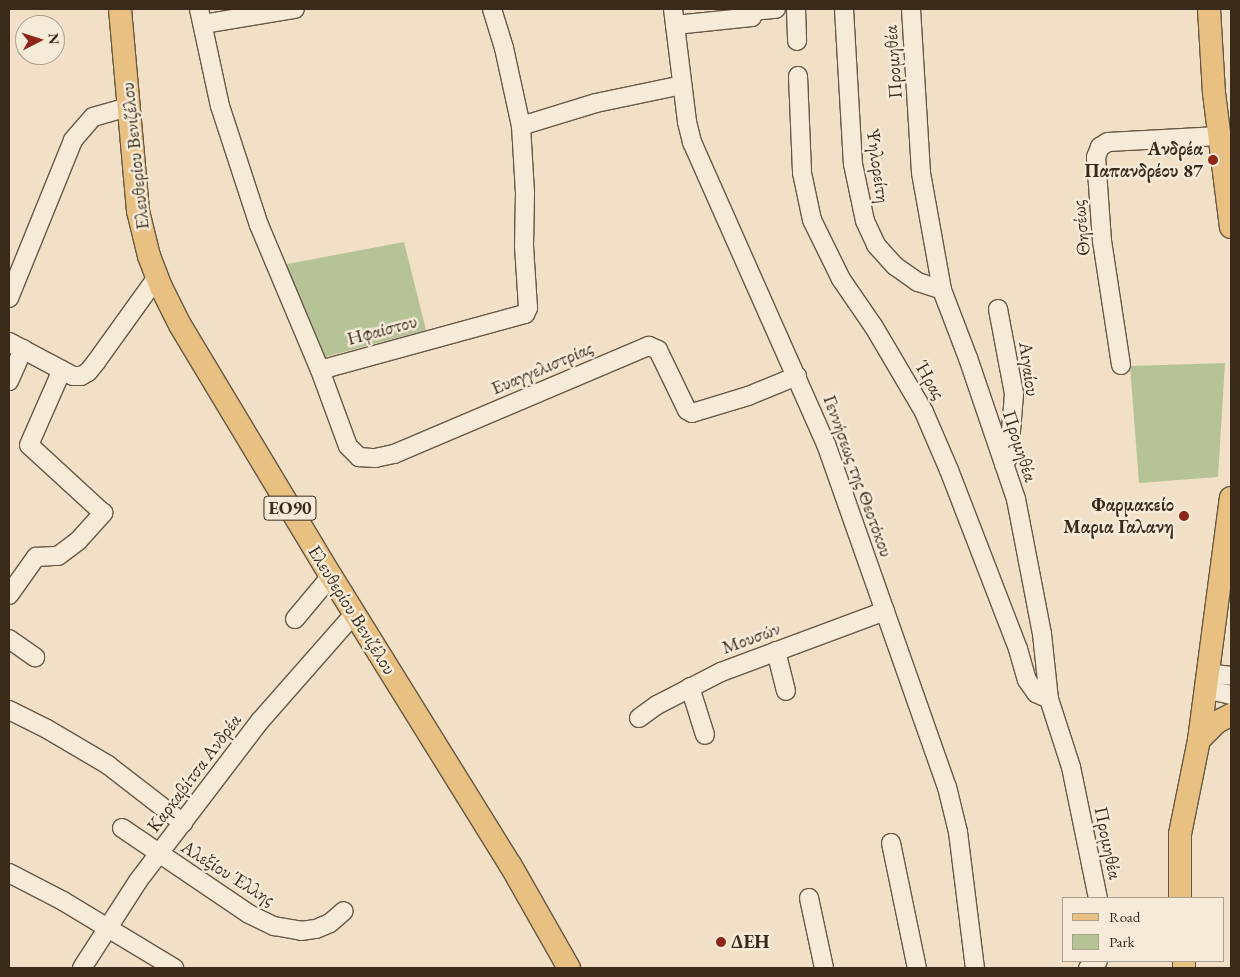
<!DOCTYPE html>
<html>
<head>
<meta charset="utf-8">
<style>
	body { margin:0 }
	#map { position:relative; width:1240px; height:977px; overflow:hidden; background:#f1e0c5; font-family:"EB Garamond",serif }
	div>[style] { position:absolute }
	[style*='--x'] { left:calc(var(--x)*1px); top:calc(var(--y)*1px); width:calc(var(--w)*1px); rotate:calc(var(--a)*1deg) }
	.green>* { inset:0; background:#b6c397 }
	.roads { filter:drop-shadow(1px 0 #675844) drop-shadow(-1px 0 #675844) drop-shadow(0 1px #675844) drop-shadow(0 -1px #675844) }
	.minor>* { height:18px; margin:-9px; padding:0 9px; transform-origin:9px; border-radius:9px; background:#f6ebd9 }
	.major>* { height:22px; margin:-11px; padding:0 11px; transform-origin:11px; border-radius:11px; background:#e8c082 }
	.dots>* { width:14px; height:14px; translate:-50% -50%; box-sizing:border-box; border:2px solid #f6ebd9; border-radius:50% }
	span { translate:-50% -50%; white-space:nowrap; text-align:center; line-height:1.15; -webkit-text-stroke:5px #f6ebd9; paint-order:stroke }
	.shield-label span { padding:1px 4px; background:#f6ebd9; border:1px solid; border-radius:4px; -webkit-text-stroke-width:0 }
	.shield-label { font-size:18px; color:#392a19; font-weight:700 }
	.street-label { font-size:19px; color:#392a19 }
	.poi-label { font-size:19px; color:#392a19; font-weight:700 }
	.right { translate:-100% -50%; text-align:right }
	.left { translate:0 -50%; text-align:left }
	.frame { position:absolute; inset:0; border:10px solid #392a19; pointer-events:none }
	.legend { position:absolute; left:1062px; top:897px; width:162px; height:65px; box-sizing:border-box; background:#f6ebd9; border:1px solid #aa9e8c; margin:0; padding:6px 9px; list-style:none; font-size:15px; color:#392a19 }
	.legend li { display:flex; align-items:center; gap:10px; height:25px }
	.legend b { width:25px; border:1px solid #aa9e8c }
	.north { position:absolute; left:15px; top:15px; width:50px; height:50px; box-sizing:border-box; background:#f6ebd9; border:1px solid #aa9e8c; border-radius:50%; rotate:85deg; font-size:14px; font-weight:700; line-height:20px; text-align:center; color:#392a19 }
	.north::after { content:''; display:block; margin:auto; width:18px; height:22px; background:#8f2418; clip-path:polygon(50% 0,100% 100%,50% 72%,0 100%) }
</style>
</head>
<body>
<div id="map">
	<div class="green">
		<div style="clip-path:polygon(404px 242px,426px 330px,325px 357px,282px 265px)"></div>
		<div style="clip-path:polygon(1225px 363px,1218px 477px,1139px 483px,1130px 366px)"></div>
	</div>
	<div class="roads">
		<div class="minor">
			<div style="--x:199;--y:9;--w:99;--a:77.8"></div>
			<div style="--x:220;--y:106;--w:125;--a:71.9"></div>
			<div style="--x:259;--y:225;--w:157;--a:67.2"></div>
			<div style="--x:320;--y:370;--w:81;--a:69.8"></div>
			<div style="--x:348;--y:446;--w:16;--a:45"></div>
			<div style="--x:359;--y:457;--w:16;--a:4"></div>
			<div style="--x:375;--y:458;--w:19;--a:-12"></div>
			<div style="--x:394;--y:454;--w:277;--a:-23"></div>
			<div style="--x:649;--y:346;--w:10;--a:24"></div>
			<div style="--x:658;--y:350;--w:67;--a:64.2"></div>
			<div style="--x:687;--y:410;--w:6;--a:31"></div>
			<div style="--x:692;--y:413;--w:59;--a:-16.9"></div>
			<div style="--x:748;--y:396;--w:53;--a:-22.2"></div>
			<div style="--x:673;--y:9;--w:114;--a:82.9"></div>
			<div style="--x:687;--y:122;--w:21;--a:76"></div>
			<div style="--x:692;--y:142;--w:330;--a:66.1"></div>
			<div style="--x:826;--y:444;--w:364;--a:70.6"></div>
			<div style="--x:947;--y:787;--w:46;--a:76.3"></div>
			<div style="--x:958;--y:832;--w:137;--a:82.9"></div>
			<div style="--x:796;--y:9;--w:32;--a:88"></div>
			<div style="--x:844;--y:9;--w:155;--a:86.7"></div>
			<div style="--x:853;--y:164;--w:58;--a:78.1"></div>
			<div style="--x:865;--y:221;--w:26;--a:65"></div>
			<div style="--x:876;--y:245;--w:28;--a:48"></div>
			<div style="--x:895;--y:266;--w:28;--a:35"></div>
			<div style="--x:918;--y:282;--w:25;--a:18"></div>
			<div style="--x:911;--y:9;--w:164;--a:86.5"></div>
			<div style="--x:921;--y:173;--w:119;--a:79.8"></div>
			<div style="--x:942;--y:290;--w:73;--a:69.1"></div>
			<div style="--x:968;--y:358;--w:149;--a:71.2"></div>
			<div style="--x:1016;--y:499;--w:137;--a:79.1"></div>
			<div style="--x:1042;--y:634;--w:65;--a:83.9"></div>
			<div style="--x:1049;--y:699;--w:71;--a:72.1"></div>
			<div style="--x:1071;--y:767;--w:134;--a:78.4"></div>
			<div style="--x:203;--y:24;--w:93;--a:-9.3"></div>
			<div style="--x:675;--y:25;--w:77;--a:-5.9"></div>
			<div style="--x:752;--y:17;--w:6;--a:-99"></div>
			<div style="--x:751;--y:11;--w:25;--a:-5"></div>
			<div style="--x:798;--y:76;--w:97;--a:87.6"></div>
			<div style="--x:802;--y:173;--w:48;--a:78"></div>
			<div style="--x:812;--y:220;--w:66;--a:63.8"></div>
			<div style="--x:841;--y:279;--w:58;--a:55.5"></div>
			<div style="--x:874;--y:327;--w:99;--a:59.5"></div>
			<div style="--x:924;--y:412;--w:63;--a:66.7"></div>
			<div style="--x:949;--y:470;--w:192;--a:68.9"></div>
			<div style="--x:1018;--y:649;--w:32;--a:74"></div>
			<div style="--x:1027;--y:680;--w:16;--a:55"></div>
			<div style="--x:1036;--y:693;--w:14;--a:25"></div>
			<div style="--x:521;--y:126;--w:78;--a:-17"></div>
			<div style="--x:596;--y:103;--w:88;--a:-11.8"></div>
			<div style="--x:9;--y:298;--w:170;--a:-67.9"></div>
			<div style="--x:73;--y:140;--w:30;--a:-49"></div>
			<div style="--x:93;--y:117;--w:36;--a:-16"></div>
			<div style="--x:998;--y:309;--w:86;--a:79.3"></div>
			<div style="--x:1014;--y:394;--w:62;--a:94.6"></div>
			<div style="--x:1009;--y:456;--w:10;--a:119"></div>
			<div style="--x:9;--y:342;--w:72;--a:28"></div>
			<div style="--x:73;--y:376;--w:8;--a:0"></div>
			<div style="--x:81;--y:376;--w:8;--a:-30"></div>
			<div style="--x:88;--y:372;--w:13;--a:-51"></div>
			<div style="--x:96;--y:362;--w:105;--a:-54.3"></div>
			<div style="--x:1121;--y:365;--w:125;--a:-98.7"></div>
			<div style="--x:1102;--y:241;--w:84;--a:-94.1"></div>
			<div style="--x:1096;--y:157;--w:11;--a:-68"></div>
			<div style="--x:1100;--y:147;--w:9;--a:-32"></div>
			<div style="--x:1108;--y:142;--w:111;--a:-3.1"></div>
			<div style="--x:320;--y:370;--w:213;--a:-15.3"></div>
			<div style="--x:525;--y:314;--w:7;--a:-63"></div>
			<div style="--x:528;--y:308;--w:62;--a:-93.7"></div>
			<div style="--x:524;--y:246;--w:53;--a:-88.9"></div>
			<div style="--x:525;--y:193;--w:67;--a:-93.4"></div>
			<div style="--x:521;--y:126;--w:80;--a:-102.3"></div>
			<div style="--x:504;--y:48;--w:41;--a:-107.1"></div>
			<div style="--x:9;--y:381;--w:35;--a:-66"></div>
			<div style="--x:9;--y:595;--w:47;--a:-54.6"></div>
			<div style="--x:36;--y:557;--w:22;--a:-3"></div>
			<div style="--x:58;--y:556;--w:25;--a:-37"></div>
			<div style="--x:78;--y:541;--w:38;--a:-48"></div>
			<div style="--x:103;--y:513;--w:100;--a:-137.4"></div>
			<div style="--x:29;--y:445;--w:82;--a:-66.3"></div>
			<div style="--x:295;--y:619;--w:56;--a:-50.1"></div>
			<div style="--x:9;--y:639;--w:32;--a:35"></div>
			<div style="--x:776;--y:651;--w:41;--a:76"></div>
			<div style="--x:1207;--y:673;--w:24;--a:7"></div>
			<div style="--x:690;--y:687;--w:50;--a:72.6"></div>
			<div style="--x:1205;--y:689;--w:27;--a:13"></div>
			<div style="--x:9;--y:710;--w:42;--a:26.6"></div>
			<div style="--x:47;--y:729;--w:71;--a:30.5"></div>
			<div style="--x:108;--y:765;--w:95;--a:37.7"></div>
			<div style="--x:639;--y:718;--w:22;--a:-36"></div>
			<div style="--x:657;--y:705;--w:72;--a:-27.3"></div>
			<div style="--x:721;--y:672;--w:175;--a:-20.4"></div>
			<div style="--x:122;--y:828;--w:153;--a:34.1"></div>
			<div style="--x:249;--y:914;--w:28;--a:26"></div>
			<div style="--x:274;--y:926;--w:27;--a:10"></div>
			<div style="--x:301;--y:931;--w:15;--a:-8"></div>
			<div style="--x:316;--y:929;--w:15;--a:-23"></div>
			<div style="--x:330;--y:923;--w:18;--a:-41"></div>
			<div style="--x:891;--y:843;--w:128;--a:78.3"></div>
			<div style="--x:9;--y:873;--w:61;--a:27.4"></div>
			<div style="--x:63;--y:901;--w:130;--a:31.1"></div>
			<div style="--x:809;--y:898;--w:72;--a:77.9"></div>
			<div style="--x:82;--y:968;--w:103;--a:-57.2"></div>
			<div style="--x:138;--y:881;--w:201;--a:-52.7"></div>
			<div style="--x:260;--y:721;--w:142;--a:-48.7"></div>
			<div style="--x:1088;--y:968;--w:12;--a:-35"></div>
		</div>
		<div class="major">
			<div style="--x:120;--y:9;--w:203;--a:84.9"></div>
			<div style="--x:138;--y:211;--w:46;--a:76.3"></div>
			<div style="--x:149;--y:256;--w:33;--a:69"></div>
			<div style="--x:161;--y:287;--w:42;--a:63.4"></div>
			<div style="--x:180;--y:325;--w:293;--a:59"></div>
			<div style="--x:331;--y:576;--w:341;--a:58.2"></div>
			<div style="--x:511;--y:866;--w:117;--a:60.4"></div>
			<div style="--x:1209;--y:9;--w:84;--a:86.6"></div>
			<div style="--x:1214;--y:93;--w:135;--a:82.8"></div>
			<div style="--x:1199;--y:740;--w:25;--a:-45"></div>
			<div style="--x:1217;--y:722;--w:16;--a:-27"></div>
			<div style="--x:1180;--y:898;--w:64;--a:-90"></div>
			<div style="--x:1180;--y:834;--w:96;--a:-78.6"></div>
			<div style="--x:1199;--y:740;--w:244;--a:-82.5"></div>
			<div style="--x:1184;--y:961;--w:7;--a:90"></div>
		</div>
	</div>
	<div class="dots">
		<div style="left:1213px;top:160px;background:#8f2418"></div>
		<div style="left:1184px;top:516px;background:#8f2418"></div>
		<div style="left:721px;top:942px;background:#8f2418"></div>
	</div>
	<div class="shield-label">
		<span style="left:290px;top:508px">ΕΟ90</span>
	</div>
	<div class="street-label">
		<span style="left:893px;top:62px;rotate:-94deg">Προμηθέα</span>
		<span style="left:135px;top:156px;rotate:-96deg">Ελευθερίου Βενιζέλου</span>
		<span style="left:878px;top:166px;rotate:82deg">Ψηλορείτη</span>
		<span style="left:1081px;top:228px;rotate:-96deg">Θησέως</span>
		<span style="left:382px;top:330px;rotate:-15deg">Ηφαίστου</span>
		<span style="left:542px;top:368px;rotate:-23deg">Ευαγγελιστρίας</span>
		<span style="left:1029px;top:369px;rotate:82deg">Αιγαίου</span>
		<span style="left:930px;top:380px;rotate:60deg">Ήρας</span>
		<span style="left:1020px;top:446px;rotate:72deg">Προμηθέα</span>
		<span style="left:858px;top:476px;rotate:70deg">Γεννήσεως της Θεοτόκου</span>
		<span style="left:352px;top:610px;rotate:58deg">Ελευθερίου Βενιζέλου</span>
		<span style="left:751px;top:638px;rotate:-20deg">Μουσών</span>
		<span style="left:194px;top:773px;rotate:-53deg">Καρκαβίτσα Ανδρέα</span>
		<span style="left:1108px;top:843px;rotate:78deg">Προμηθέα</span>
		<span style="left:228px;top:873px;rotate:32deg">Αλεξίου Έλλης</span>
	</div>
	<div class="poi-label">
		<span class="right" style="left:1203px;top:160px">Ανδρέα<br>Παπανδρέου 87</span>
		<span class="right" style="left:1174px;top:516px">Φαρμακείο<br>Μαρια Γαλανη</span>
		<span class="left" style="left:731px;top:942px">ΔΕΗ</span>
	</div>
	<div class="frame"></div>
	<ul class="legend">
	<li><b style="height:6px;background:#e8c082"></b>Road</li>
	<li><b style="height:14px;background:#b6c397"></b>Park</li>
	</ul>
	<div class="north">N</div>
</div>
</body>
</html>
